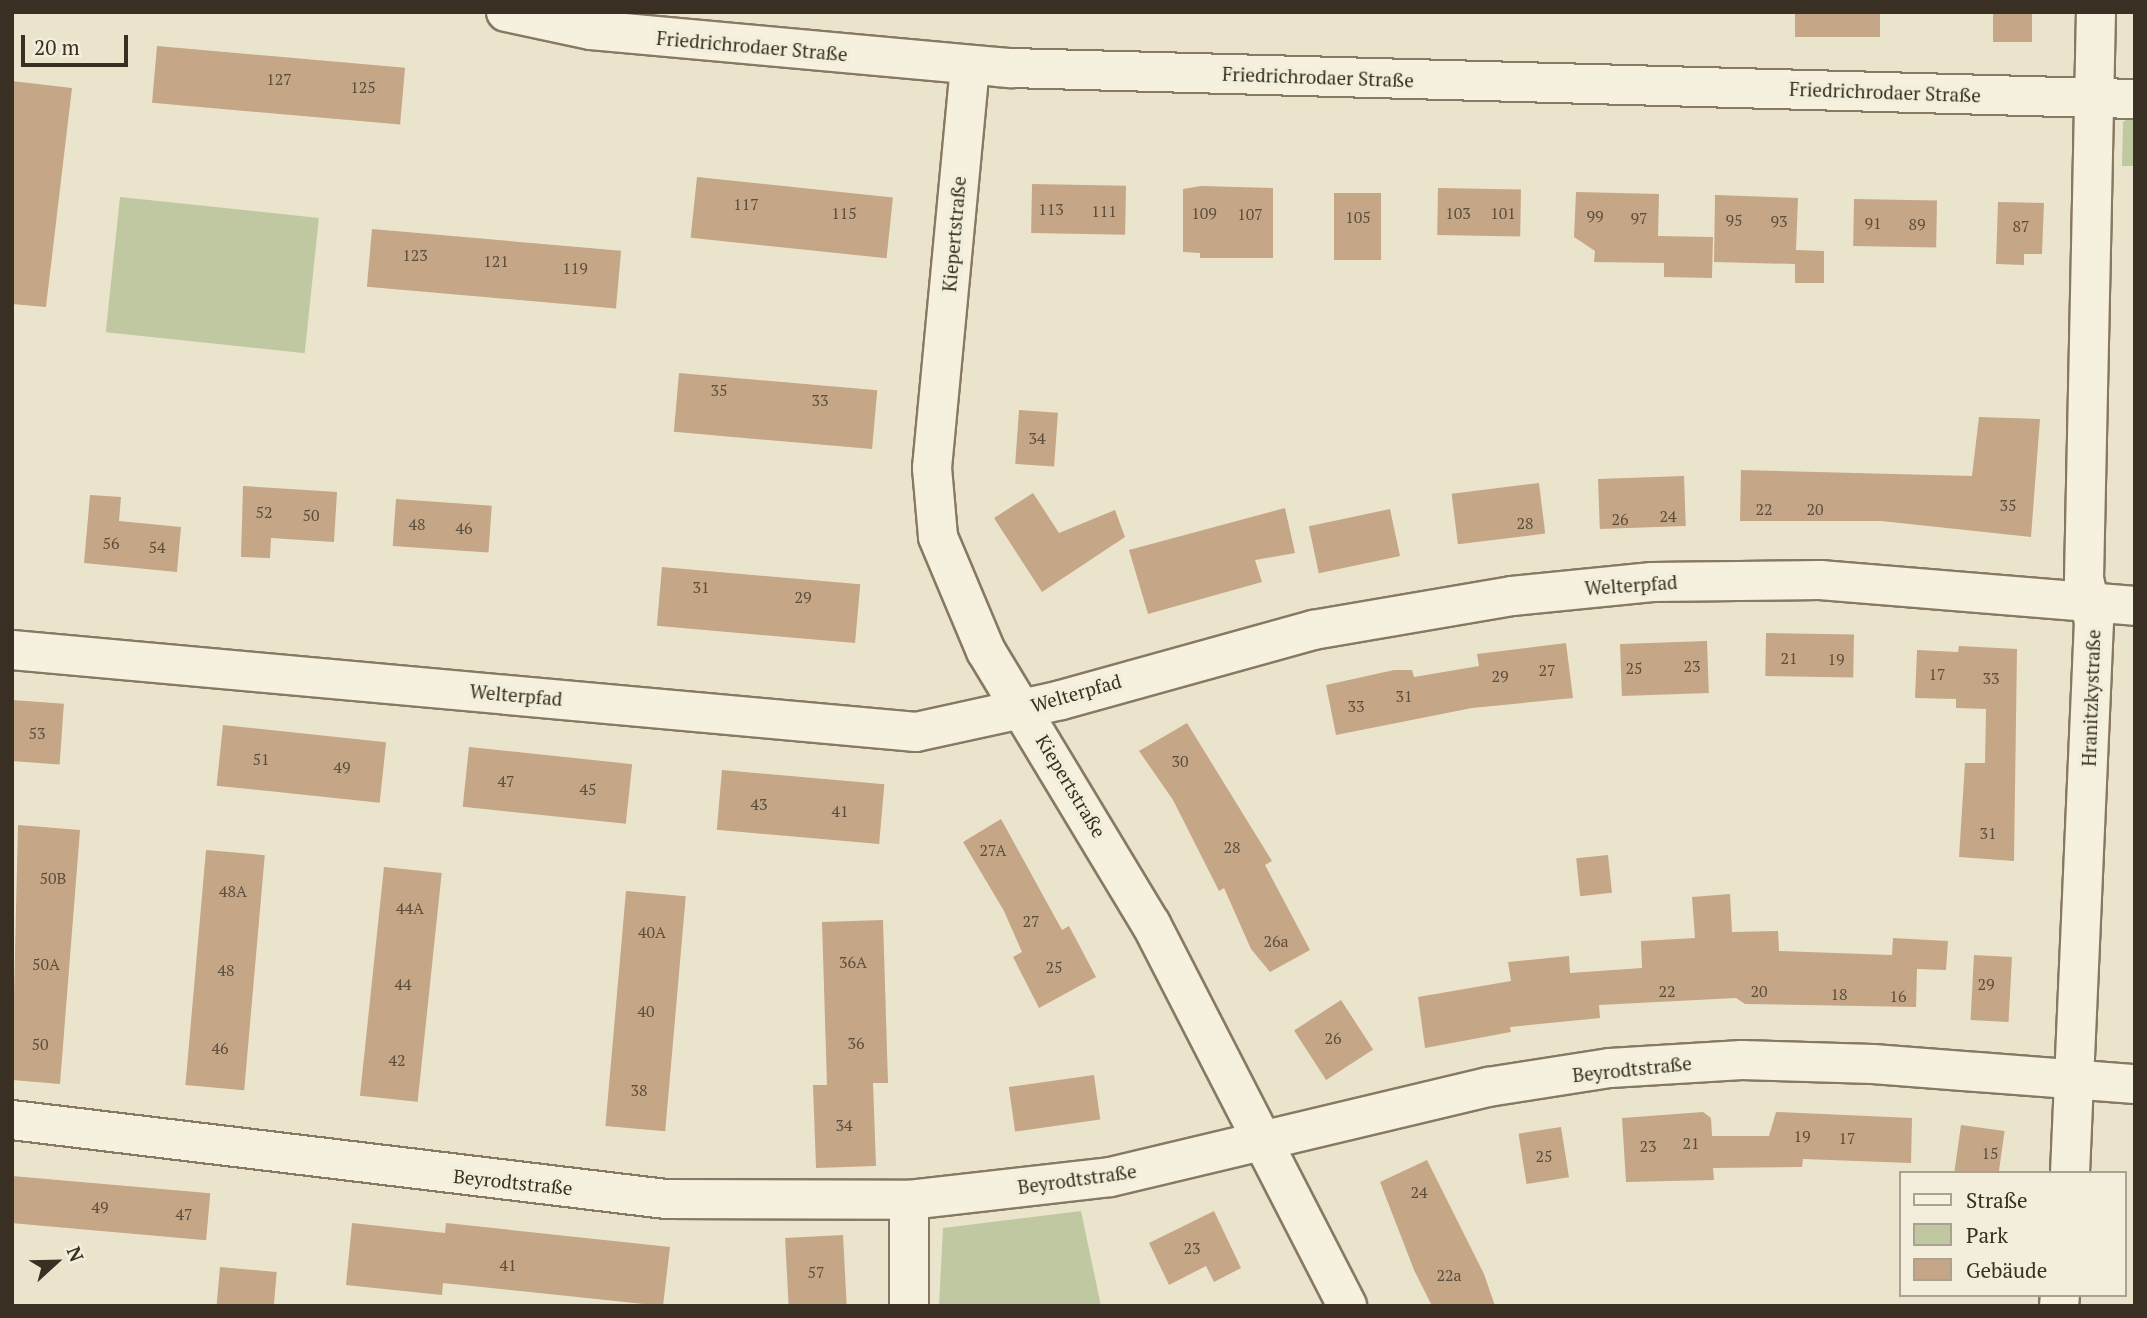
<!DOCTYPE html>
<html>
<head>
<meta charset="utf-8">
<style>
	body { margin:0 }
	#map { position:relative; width:2147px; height:1318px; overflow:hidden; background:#ebe4cd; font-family:"PT Serif",serif }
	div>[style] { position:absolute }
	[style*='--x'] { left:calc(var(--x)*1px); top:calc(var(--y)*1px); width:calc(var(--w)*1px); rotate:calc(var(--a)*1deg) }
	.green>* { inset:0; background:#c0c8a1; transform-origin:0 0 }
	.building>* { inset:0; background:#c5a687; transform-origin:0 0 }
	.roads { filter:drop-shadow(2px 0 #877962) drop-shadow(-2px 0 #877962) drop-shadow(0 2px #877962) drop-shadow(0 -2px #877962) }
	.minor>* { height:38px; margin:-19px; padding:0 19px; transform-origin:19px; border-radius:19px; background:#f6f1df }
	span { translate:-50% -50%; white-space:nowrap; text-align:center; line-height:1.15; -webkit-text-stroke:7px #f3eedb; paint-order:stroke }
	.number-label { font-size:16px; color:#5c4e3c }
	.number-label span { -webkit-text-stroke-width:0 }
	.street-label { font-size:19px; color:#393023 }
	.frame { position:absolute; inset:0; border:14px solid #393023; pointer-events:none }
	.legend { position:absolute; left:1899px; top:1171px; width:228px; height:126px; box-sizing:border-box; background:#f3eedb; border:2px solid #a9a291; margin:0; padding:9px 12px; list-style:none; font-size:21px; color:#393023 }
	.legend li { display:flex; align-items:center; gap:14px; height:35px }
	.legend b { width:35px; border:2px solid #a9a291 }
	.north { position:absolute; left:21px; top:1227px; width:70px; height:70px; -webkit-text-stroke:5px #f3eedb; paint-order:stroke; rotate:68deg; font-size:19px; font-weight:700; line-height:28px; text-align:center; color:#393023 }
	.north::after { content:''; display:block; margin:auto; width:24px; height:32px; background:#393023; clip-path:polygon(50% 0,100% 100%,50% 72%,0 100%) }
	.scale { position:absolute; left:21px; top:35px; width:107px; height:32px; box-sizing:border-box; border:4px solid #393023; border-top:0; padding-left:9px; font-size:21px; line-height:24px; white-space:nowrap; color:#393023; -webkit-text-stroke:5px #f3eedb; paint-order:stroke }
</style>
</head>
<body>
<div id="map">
	<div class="green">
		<div style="clip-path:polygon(2135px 114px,2135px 166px,2122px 166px,2123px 122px)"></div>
		<div style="left:120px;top:197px;width:200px;height:136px;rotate:6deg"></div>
		<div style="clip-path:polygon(1081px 1211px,1101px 1306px,939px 1306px,943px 1228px)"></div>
	</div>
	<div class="building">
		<div style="left:1795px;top:12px;width:85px;height:25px"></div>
		<div style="left:1993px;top:12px;width:39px;height:30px"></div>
		<div style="left:157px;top:46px;width:249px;height:57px;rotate:5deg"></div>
		<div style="clip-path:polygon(12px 81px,72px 88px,46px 307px,12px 304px)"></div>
		<div style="left:697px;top:177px;width:197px;height:61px;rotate:6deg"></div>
		<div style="left:1032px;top:184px;width:94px;height:49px;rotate:1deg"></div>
		<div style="clip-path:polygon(1201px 186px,1273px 188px,1273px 258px,1200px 258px,1200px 253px,1183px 252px,1183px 189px)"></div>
		<div style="left:1438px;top:188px;width:83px;height:47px;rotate:1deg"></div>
		<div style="clip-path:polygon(1576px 192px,1659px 194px,1658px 236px,1713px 237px,1712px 278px,1664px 277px,1664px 263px,1594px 262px,1595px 251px,1574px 237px)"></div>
		<div style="left:1334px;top:193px;width:47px;height:67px"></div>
		<div style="clip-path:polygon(1715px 195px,1798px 198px,1796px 250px,1824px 251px,1824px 283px,1795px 283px,1795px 264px,1714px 262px)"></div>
		<div style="left:1854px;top:199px;width:83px;height:47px;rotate:1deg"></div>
		<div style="clip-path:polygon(1998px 202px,2044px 203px,2042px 254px,2024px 254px,2024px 265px,1996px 264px)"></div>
		<div style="left:372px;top:229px;width:250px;height:58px;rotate:5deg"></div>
		<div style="left:679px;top:373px;width:199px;height:59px;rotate:5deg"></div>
		<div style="left:1019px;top:410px;width:39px;height:54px;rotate:4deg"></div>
		<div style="clip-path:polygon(1979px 417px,2040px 419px,2031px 537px,1881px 521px,1740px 521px,1741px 470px,1972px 476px)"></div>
		<div style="left:1684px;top:476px;width:50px;height:86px;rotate:88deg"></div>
		<div style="left:1539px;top:483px;width:51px;height:88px;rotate:83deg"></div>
		<div style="clip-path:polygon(243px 486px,337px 492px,334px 542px,271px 538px,270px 558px,241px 557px)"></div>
		<div style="clip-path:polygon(1033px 493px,1059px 533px,1115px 510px,1125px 537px,1042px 592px,994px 518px)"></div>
		<div style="clip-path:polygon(90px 495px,121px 497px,119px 521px,181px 527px,177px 572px,84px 563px)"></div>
		<div style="left:396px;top:499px;width:96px;height:47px;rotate:4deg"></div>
		<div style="clip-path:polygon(1285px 508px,1295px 553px,1255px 560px,1262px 582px,1148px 614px,1129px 550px)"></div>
		<div style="left:1390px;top:509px;width:48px;height:83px;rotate:78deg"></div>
		<div style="left:662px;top:567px;width:199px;height:59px;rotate:5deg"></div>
		<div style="left:1766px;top:633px;width:88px;height:43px;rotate:1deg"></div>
		<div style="left:1707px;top:641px;width:52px;height:87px;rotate:88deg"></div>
		<div style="clip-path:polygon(1566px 643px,1573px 698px,1472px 708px,1336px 735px,1326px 685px,1394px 670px,1412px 670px,1414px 677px,1479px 666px,1477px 654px)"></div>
		<div style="clip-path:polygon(1959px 646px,2017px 649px,2014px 861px,1959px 857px,1965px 763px,1985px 763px,1986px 709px,1956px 708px,1956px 699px,1915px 698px,1917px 650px,1958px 652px)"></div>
		<div style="left:12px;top:700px;width:52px;height:61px;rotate:4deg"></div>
		<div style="clip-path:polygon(1187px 723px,1272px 861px,1265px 865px,1310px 950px,1270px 972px,1251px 949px,1224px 888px,1219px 891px,1173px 800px,1139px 751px)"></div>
		<div style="left:223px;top:725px;width:164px;height:61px;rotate:6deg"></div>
		<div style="left:469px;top:747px;width:164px;height:60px;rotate:6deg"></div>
		<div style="left:722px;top:770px;width:163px;height:60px;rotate:5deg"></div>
		<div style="clip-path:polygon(1001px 819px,1062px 930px,1069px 926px,1096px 977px,1039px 1008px,1013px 957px,1022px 952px,1004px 911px,963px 842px)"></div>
		<div style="clip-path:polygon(18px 825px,80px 830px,60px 1084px,12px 1080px)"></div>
		<div style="left:206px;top:850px;width:59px;height:236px;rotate:5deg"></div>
		<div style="left:1608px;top:855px;width:38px;height:32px;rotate:84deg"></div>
		<div style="left:384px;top:867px;width:58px;height:230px;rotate:6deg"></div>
		<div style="left:626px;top:891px;width:60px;height:236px;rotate:5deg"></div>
		<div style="clip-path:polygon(1730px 894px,1732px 932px,1778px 931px,1779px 951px,1892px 955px,1893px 938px,1948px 941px,1946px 970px,1917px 969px,1916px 1007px,1745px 1004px,1736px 998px,1599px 1005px,1600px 1018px,1510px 1027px,1511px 1032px,1425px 1048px,1418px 997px,1511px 981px,1508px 962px,1569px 956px,1570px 973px,1642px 968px,1641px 941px,1695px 938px,1692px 897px)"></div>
		<div style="clip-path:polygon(883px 920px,888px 1083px,873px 1083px,876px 1166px,816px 1168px,813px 1085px,827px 1085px,822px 922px)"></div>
		<div style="left:1974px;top:955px;width:38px;height:65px;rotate:3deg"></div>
		<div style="left:1341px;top:1000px;width:59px;height:56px;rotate:57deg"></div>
		<div style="left:1094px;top:1075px;width:45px;height:86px;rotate:82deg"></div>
		<div style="clip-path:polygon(1703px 1112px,1711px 1118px,1712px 1136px,1769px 1136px,1776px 1112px,1912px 1118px,1911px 1163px,1803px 1159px,1802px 1167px,1713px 1168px,1714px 1180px,1626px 1182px,1622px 1118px)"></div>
		<div style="left:1961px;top:1125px;width:44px;height:48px;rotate:8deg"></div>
		<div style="left:1561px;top:1127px;width:51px;height:43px;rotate:81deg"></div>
		<div style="clip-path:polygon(1427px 1160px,1484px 1274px,1495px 1306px,1432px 1306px,1414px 1270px,1380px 1182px)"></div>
		<div style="left:12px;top:1176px;width:199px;height:47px;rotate:5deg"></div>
		<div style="clip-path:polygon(1214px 1211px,1241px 1268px,1214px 1282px,1206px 1266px,1169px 1285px,1149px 1243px)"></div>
		<div style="clip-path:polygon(352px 1223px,445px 1233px,446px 1223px,670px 1247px,663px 1306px,443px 1283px,442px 1295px,346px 1285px)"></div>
		<div style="left:843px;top:1235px;width:71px;height:58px;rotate:87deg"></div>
		<div style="left:220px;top:1267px;width:57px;height:39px;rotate:5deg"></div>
	</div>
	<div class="roads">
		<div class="minor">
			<div style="--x:506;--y:12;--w:87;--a:12"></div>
			<div style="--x:591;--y:30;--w:422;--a:5.2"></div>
			<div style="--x:1011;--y:68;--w:1124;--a:1.58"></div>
			<div style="--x:970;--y:66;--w:404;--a:95.4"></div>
			<div style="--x:932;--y:468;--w:69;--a:85"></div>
			<div style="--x:938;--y:537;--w:124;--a:67.2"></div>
			<div style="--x:986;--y:651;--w:319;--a:58.9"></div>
			<div style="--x:1151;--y:924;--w:429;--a:62.8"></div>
			<div style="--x:12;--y:650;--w:908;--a:5.18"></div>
			<div style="--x:916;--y:732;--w:148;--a:-12.4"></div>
			<div style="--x:1061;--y:700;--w:262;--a:-15.5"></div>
			<div style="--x:1313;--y:630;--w:202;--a:-9.7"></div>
			<div style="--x:1512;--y:596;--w:141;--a:-5.7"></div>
			<div style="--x:1652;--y:582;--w:168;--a:-0.7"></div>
			<div style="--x:1820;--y:580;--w:316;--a:4.7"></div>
			<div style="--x:12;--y:1120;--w:659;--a:6.89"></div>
			<div style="--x:666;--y:1199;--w:243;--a:0.2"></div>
			<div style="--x:909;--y:1200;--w:202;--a:-6.5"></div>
			<div style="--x:1110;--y:1177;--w:389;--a:-13.4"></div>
			<div style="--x:1488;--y:1087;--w:123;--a:-8.9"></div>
			<div style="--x:1610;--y:1068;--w:132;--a:-3.5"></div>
			<div style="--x:1742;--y:1060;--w:131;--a:1.7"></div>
			<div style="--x:1873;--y:1064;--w:263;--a:4.4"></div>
			<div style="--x:2070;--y:1173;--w:552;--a:-87.51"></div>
			<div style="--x:2094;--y:622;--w:44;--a:-103.1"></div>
			<div style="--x:2084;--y:579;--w:567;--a:-88.79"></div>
			<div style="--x:909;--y:1306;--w:106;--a:-90"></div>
			<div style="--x:2059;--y:1306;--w:11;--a:-85"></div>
		</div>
	</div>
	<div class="number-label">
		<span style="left:279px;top:79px">127</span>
		<span style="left:363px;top:87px">125</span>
		<span style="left:746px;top:204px">117</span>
		<span style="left:1051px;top:209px">113</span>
		<span style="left:1104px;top:211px">111</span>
		<span style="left:844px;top:213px">115</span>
		<span style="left:1204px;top:213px">109</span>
		<span style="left:1458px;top:213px">103</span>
		<span style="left:1503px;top:213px">101</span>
		<span style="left:1250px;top:214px">107</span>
		<span style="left:1595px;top:216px">99</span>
		<span style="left:1358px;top:217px">105</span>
		<span style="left:1639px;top:218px">97</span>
		<span style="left:1734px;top:220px">95</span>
		<span style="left:1779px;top:221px">93</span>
		<span style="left:1873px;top:223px">91</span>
		<span style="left:1917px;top:224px">89</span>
		<span style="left:2021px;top:226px">87</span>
		<span style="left:415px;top:255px">123</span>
		<span style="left:496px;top:261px">121</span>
		<span style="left:575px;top:268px">119</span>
		<span style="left:719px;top:390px">35</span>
		<span style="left:820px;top:400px">33</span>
		<span style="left:1037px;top:438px">34</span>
		<span style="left:2008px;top:505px">35</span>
		<span style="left:1764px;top:509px">22</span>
		<span style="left:1815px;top:509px">20</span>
		<span style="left:264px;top:512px">52</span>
		<span style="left:311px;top:515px">50</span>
		<span style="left:1668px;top:516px">24</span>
		<span style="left:1620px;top:519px">26</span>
		<span style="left:1525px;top:523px">28</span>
		<span style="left:417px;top:524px">48</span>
		<span style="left:464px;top:528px">46</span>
		<span style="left:111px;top:543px">56</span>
		<span style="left:157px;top:547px">54</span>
		<span style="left:701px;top:587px">31</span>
		<span style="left:803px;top:597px">29</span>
		<span style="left:1789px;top:658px">21</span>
		<span style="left:1836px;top:659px">19</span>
		<span style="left:1692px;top:666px">23</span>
		<span style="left:1634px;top:668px">25</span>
		<span style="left:1547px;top:670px">27</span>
		<span style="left:1937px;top:674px">17</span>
		<span style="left:1500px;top:676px">29</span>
		<span style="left:1991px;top:678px">33</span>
		<span style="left:1404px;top:696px">31</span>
		<span style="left:1356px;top:706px">33</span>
		<span style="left:37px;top:733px">53</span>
		<span style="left:261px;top:759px">51</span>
		<span style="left:1180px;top:761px">30</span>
		<span style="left:342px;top:767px">49</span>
		<span style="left:506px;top:781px">47</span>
		<span style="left:588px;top:789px">45</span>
		<span style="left:759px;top:804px">43</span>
		<span style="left:840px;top:811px">41</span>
		<span style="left:1988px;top:833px">31</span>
		<span style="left:1232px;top:847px">28</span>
		<span style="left:993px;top:850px">27A</span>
		<span style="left:53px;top:878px">50B</span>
		<span style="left:233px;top:891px">48A</span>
		<span style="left:410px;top:908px">44A</span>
		<span style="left:1031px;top:921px">27</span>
		<span style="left:652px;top:932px">40A</span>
		<span style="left:1276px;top:941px">26a</span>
		<span style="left:853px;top:962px">36A</span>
		<span style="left:46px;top:964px">50A</span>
		<span style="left:1054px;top:967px">25</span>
		<span style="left:226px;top:970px">48</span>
		<span style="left:403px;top:984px">44</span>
		<span style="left:1986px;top:984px">29</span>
		<span style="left:1667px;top:991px">22</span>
		<span style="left:1759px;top:991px">20</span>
		<span style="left:1839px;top:994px">18</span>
		<span style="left:1898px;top:996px">16</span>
		<span style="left:646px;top:1011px">40</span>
		<span style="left:1333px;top:1038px">26</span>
		<span style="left:856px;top:1043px">36</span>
		<span style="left:40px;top:1044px">50</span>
		<span style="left:220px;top:1048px">46</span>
		<span style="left:397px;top:1060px">42</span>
		<span style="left:639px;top:1090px">38</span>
		<span style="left:844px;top:1125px">34</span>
		<span style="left:1802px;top:1136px">19</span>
		<span style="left:1847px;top:1138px">17</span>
		<span style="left:1691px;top:1143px">21</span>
		<span style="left:1648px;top:1146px">23</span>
		<span style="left:1990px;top:1153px">15</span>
		<span style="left:1544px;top:1156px">25</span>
		<span style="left:1419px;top:1192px">24</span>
		<span style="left:100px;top:1207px">49</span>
		<span style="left:184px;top:1214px">47</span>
		<span style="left:1192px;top:1248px">23</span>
		<span style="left:508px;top:1265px">41</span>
		<span style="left:816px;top:1272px">57</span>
		<span style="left:1449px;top:1275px">22a</span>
	</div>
	<div class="street-label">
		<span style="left:752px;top:46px;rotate:5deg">Friedrichrodaer Straße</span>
		<span style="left:1318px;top:77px;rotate:2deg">Friedrichrodaer Straße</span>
		<span style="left:1885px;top:92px;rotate:2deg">Friedrichrodaer Straße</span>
		<span style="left:954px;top:234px;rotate:-85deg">Kiepertstraße</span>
		<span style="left:1631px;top:585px;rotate:-4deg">Welterpfad</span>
		<span style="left:1076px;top:693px;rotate:-16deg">Welterpfad</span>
		<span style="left:516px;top:695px;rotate:5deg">Welterpfad</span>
		<span style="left:2091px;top:698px;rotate:-88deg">Hranitzkystraße</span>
		<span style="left:1071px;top:786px;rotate:59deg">Kiepertstraße</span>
		<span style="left:1632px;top:1069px;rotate:-6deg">Beyrodtstraße</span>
		<span style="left:1077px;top:1179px;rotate:-8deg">Beyrodtstraße</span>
		<span style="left:513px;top:1182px;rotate:6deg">Beyrodtstraße</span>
	</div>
	<div class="frame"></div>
	<ul class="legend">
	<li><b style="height:9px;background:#f6f1df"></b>Straße</li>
	<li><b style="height:19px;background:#c0c8a1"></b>Park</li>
	<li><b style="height:19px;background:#c5a687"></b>Gebäude</li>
	</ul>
	<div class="north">N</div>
	<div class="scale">20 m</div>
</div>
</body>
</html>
